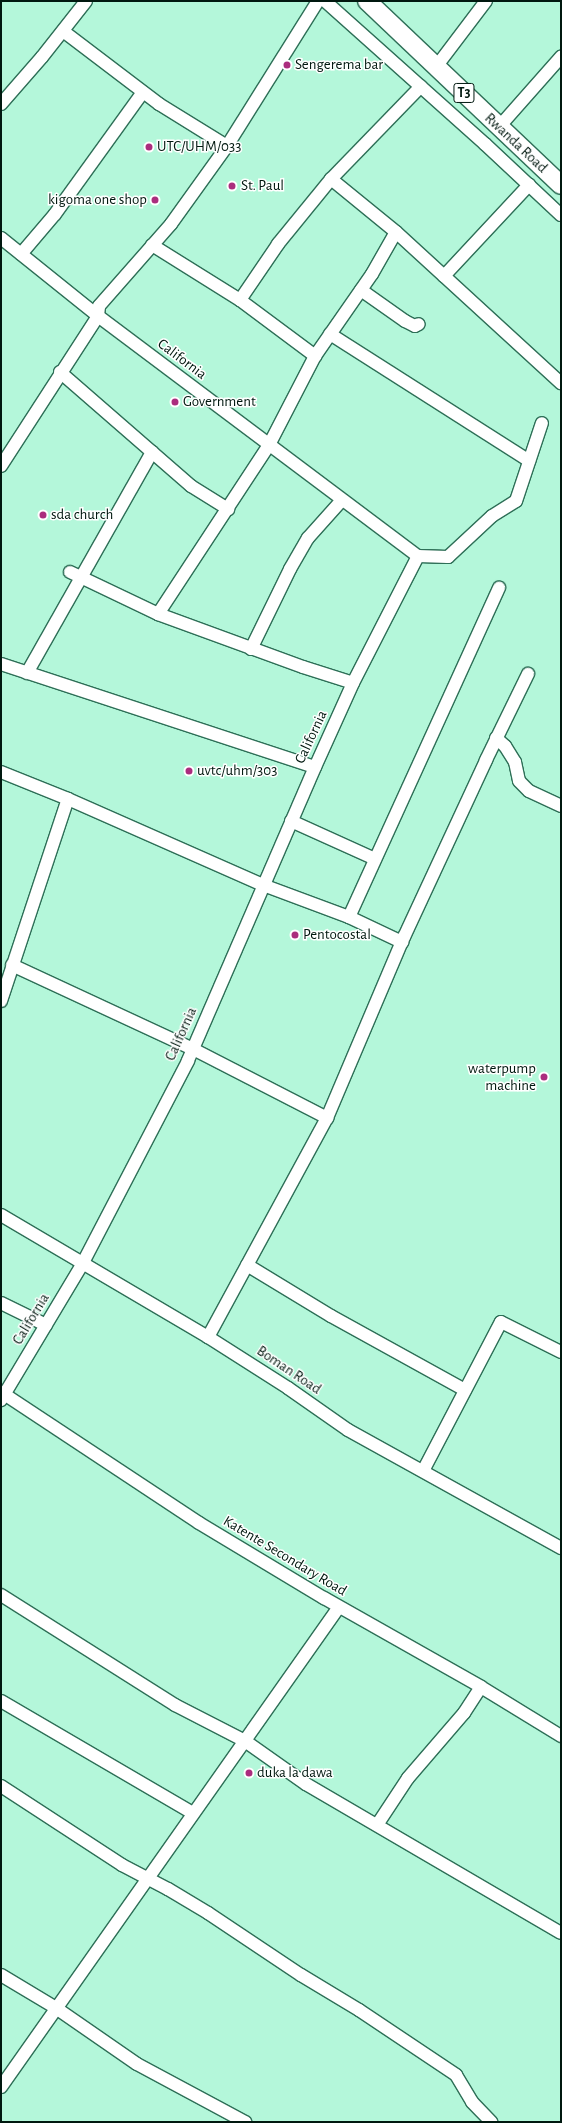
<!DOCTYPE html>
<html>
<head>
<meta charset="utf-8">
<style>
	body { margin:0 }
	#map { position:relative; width:562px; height:2123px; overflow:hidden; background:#b4f7da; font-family:"Alegreya Sans",sans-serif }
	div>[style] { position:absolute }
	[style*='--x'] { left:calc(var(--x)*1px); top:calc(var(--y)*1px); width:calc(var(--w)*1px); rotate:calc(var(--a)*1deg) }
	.roads { filter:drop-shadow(1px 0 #2e6f57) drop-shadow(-1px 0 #2e6f57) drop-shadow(0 1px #2e6f57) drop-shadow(0 -1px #2e6f57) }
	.minor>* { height:12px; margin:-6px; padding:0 6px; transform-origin:6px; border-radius:6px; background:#fff }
	.highway>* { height:18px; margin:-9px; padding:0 9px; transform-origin:9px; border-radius:9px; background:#fff }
	.dots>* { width:11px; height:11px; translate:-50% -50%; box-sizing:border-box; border:2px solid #fff; border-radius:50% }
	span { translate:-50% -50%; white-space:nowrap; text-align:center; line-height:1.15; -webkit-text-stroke:3px #fff; paint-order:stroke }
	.shield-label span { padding:1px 3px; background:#fff; border:1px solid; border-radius:3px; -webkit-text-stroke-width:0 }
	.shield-label { font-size:14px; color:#00180f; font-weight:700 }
	.poi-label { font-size:15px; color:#00180f }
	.left { translate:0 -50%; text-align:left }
	.right { translate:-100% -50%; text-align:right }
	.street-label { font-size:15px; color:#00180f }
	.frame { position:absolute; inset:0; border:2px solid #00180f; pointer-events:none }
</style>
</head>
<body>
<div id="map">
	<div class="roads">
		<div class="minor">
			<div style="--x:325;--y:1;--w:215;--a:41.8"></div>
			<div style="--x:485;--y:144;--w:104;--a:43.1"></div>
			<div style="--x:63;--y:31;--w:121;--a:37.2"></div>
			<div style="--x:159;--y:104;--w:80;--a:31.7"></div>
			<div style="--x:436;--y:67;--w:83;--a:-52.9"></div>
			<div style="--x:1;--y:104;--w:62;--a:-48.9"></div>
			<div style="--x:42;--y:57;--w:71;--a:-51.8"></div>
			<div style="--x:499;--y:127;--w:94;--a:-48.5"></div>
			<div style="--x:396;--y:232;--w:224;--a:42.5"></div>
			<div style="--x:1;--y:238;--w:124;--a:38.8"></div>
			<div style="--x:98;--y:316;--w:400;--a:36.9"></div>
			<div style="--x:418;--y:556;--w:143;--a:117.1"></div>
			<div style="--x:353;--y:683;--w:92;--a:114.3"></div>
			<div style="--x:315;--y:767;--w:320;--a:113.4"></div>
			<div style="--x:188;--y:1061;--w:228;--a:117.5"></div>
			<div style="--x:83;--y:1263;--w:160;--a:120.9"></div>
			<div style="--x:152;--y:245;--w:104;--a:32"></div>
			<div style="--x:240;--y:300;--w:94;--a:36.7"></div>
			<div style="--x:21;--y:254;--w:52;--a:-49.6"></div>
			<div style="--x:55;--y:214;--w:150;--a:-54.2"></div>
			<div style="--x:444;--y:276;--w:125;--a:-47"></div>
			<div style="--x:361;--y:290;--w:54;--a:35.2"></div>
			<div style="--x:405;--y:321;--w:11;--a:27"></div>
			<div style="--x:415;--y:326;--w:4;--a:-27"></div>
			<div style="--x:240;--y:300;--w:68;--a:-55.8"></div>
			<div style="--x:278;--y:244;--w:84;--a:-50.8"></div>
			<div style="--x:331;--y:179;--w:129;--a:-45.9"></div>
			<div style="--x:330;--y:334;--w:236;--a:32.5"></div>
			<div style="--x:60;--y:372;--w:174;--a:41"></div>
			<div style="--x:191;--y:486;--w:44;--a:31.9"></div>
			<div style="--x:1;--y:466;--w:179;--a:-57.1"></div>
			<div style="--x:98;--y:316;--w:10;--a:-84"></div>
			<div style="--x:99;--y:306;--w:109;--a:-48.7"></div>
			<div style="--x:171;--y:224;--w:96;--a:-54.3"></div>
			<div style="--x:227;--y:146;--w:171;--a:-57.9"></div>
			<div style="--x:418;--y:556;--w:30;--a:2"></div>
			<div style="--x:448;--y:557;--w:60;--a:-43"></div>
			<div style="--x:492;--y:516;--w:28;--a:-32"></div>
			<div style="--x:516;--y:501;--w:82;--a:-71.6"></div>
			<div style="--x:70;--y:572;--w:98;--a:25.5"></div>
			<div style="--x:158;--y:614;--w:154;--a:20.1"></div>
			<div style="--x:303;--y:667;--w:52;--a:17.7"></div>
			<div style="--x:158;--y:614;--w:202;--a:-56.7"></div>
			<div style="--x:269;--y:445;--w:100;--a:-62.7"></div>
			<div style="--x:315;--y:356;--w:100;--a:-55.2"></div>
			<div style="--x:372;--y:274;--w:48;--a:-60.3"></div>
			<div style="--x:396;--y:232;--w:84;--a:-140.8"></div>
			<div style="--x:251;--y:649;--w:89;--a:-64"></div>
			<div style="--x:290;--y:569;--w:36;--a:-60"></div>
			<div style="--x:308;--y:538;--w:51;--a:-48.2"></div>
			<div style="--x:1;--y:664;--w:330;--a:18.2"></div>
			<div style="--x:27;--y:673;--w:254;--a:-60.5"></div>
			<div style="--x:496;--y:738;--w:12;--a:42"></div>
			<div style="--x:505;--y:746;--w:19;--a:58"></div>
			<div style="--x:515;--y:762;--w:19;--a:78"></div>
			<div style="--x:519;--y:781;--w:14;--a:45"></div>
			<div style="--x:529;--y:791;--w:35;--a:25"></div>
			<div style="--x:1;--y:772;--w:72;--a:21.9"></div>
			<div style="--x:68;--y:799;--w:213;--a:23.8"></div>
			<div style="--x:263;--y:885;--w:92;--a:20.4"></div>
			<div style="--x:349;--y:917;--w:59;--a:25.3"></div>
			<div style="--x:291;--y:821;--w:92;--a:24.3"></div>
			<div style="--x:349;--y:917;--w:362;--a:-65.5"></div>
			<div style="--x:12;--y:965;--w:200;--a:24.9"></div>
			<div style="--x:193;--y:1049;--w:151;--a:27.2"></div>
			<div style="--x:1;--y:1001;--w:213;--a:-71.7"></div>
			<div style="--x:1;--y:1215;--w:240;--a:30.5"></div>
			<div style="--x:208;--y:1337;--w:95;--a:32.5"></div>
			<div style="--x:288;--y:1388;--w:73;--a:35"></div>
			<div style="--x:348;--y:1430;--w:244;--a:29"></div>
			<div style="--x:247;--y:1265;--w:98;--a:31.3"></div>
			<div style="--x:331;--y:1316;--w:153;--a:28.9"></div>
			<div style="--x:1;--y:1303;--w:50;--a:26.1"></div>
			<div style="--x:208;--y:1337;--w:249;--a:-61.5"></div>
			<div style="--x:327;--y:1118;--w:197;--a:-67"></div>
			<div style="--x:404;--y:937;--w:195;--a:-65.1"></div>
			<div style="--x:486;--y:760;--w:96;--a:-64"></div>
			<div style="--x:1;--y:1392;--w:237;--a:33.5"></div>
			<div style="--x:199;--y:1523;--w:146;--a:31"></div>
			<div style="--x:324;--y:1598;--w:180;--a:29.5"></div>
			<div style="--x:481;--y:1687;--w:94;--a:31.5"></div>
			<div style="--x:423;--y:1471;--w:168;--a:-62.4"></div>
			<div style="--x:501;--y:1322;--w:67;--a:26.6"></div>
			<div style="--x:1;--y:1595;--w:206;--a:32.3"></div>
			<div style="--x:175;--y:1705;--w:79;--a:27.2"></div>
			<div style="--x:245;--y:1741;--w:75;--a:35.2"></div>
			<div style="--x:306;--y:1784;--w:295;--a:30.3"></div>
			<div style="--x:1;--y:1701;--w:222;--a:30.3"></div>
			<div style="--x:1;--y:1786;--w:145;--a:33.1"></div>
			<div style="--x:122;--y:1865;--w:52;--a:27.6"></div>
			<div style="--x:168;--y:1889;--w:47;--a:31"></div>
			<div style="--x:208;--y:1913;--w:112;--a:33.7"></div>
			<div style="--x:301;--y:1975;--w:68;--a:31.1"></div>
			<div style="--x:359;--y:2010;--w:117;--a:33.8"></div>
			<div style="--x:456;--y:2075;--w:31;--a:59"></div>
			<div style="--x:472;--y:2102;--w:28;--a:46"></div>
			<div style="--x:377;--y:1825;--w:56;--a:-56.6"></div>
			<div style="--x:408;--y:1778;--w:86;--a:-49.3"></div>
			<div style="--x:464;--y:1713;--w:31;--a:-57"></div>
			<div style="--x:1;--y:1975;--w:64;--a:31"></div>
			<div style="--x:56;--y:2008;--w:98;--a:34.7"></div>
			<div style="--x:137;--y:2064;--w:123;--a:28.2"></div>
			<div style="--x:1;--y:2087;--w:587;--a:-54.85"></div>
		</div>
		<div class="highway">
			<div style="--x:367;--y:1;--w:267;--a:43.5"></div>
		</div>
	</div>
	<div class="dots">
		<div style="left:287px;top:65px;background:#ab2d7e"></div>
		<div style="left:149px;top:147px;background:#ab2d7e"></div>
		<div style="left:232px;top:186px;background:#ab2d7e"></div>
		<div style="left:155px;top:200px;background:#ab2d7e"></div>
		<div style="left:175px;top:402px;background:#ab2d7e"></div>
		<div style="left:43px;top:515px;background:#ab2d7e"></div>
		<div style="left:189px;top:771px;background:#ab2d7e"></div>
		<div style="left:295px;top:935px;background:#ab2d7e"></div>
		<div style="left:544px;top:1077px;background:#ab2d7e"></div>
		<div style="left:249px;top:1773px;background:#ab2d7e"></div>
	</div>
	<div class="shield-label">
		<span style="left:464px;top:93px">T3</span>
	</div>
	<div class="poi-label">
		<span class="left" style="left:295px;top:65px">Sengerema bar</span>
		<span class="left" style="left:157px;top:147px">UTC/UHM/033</span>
		<span class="left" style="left:241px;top:186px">St. Paul</span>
		<span class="right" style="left:147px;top:200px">kigoma one shop</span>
		<span class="left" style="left:183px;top:402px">Government</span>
		<span class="left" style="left:51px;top:515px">sda church</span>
		<span class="left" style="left:197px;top:771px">uvtc/uhm/303</span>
		<span class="left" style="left:303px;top:935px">Pentocostal</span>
		<span class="right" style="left:536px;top:1077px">waterpump<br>machine</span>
		<span class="left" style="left:257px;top:1773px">duka la dawa</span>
	</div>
	<div class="street-label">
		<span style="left:516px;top:143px;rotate:43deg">Rwanda Road</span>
		<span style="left:182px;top:359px;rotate:37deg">California</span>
		<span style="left:311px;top:737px;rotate:-65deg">California</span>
		<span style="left:181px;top:1034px;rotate:-66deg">California</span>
		<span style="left:31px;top:1319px;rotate:-59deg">California</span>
		<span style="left:289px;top:1370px;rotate:34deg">Boman Road</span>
		<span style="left:285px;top:1556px;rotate:31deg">Katente Secondary Road</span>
	</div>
	<div class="frame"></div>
</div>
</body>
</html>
